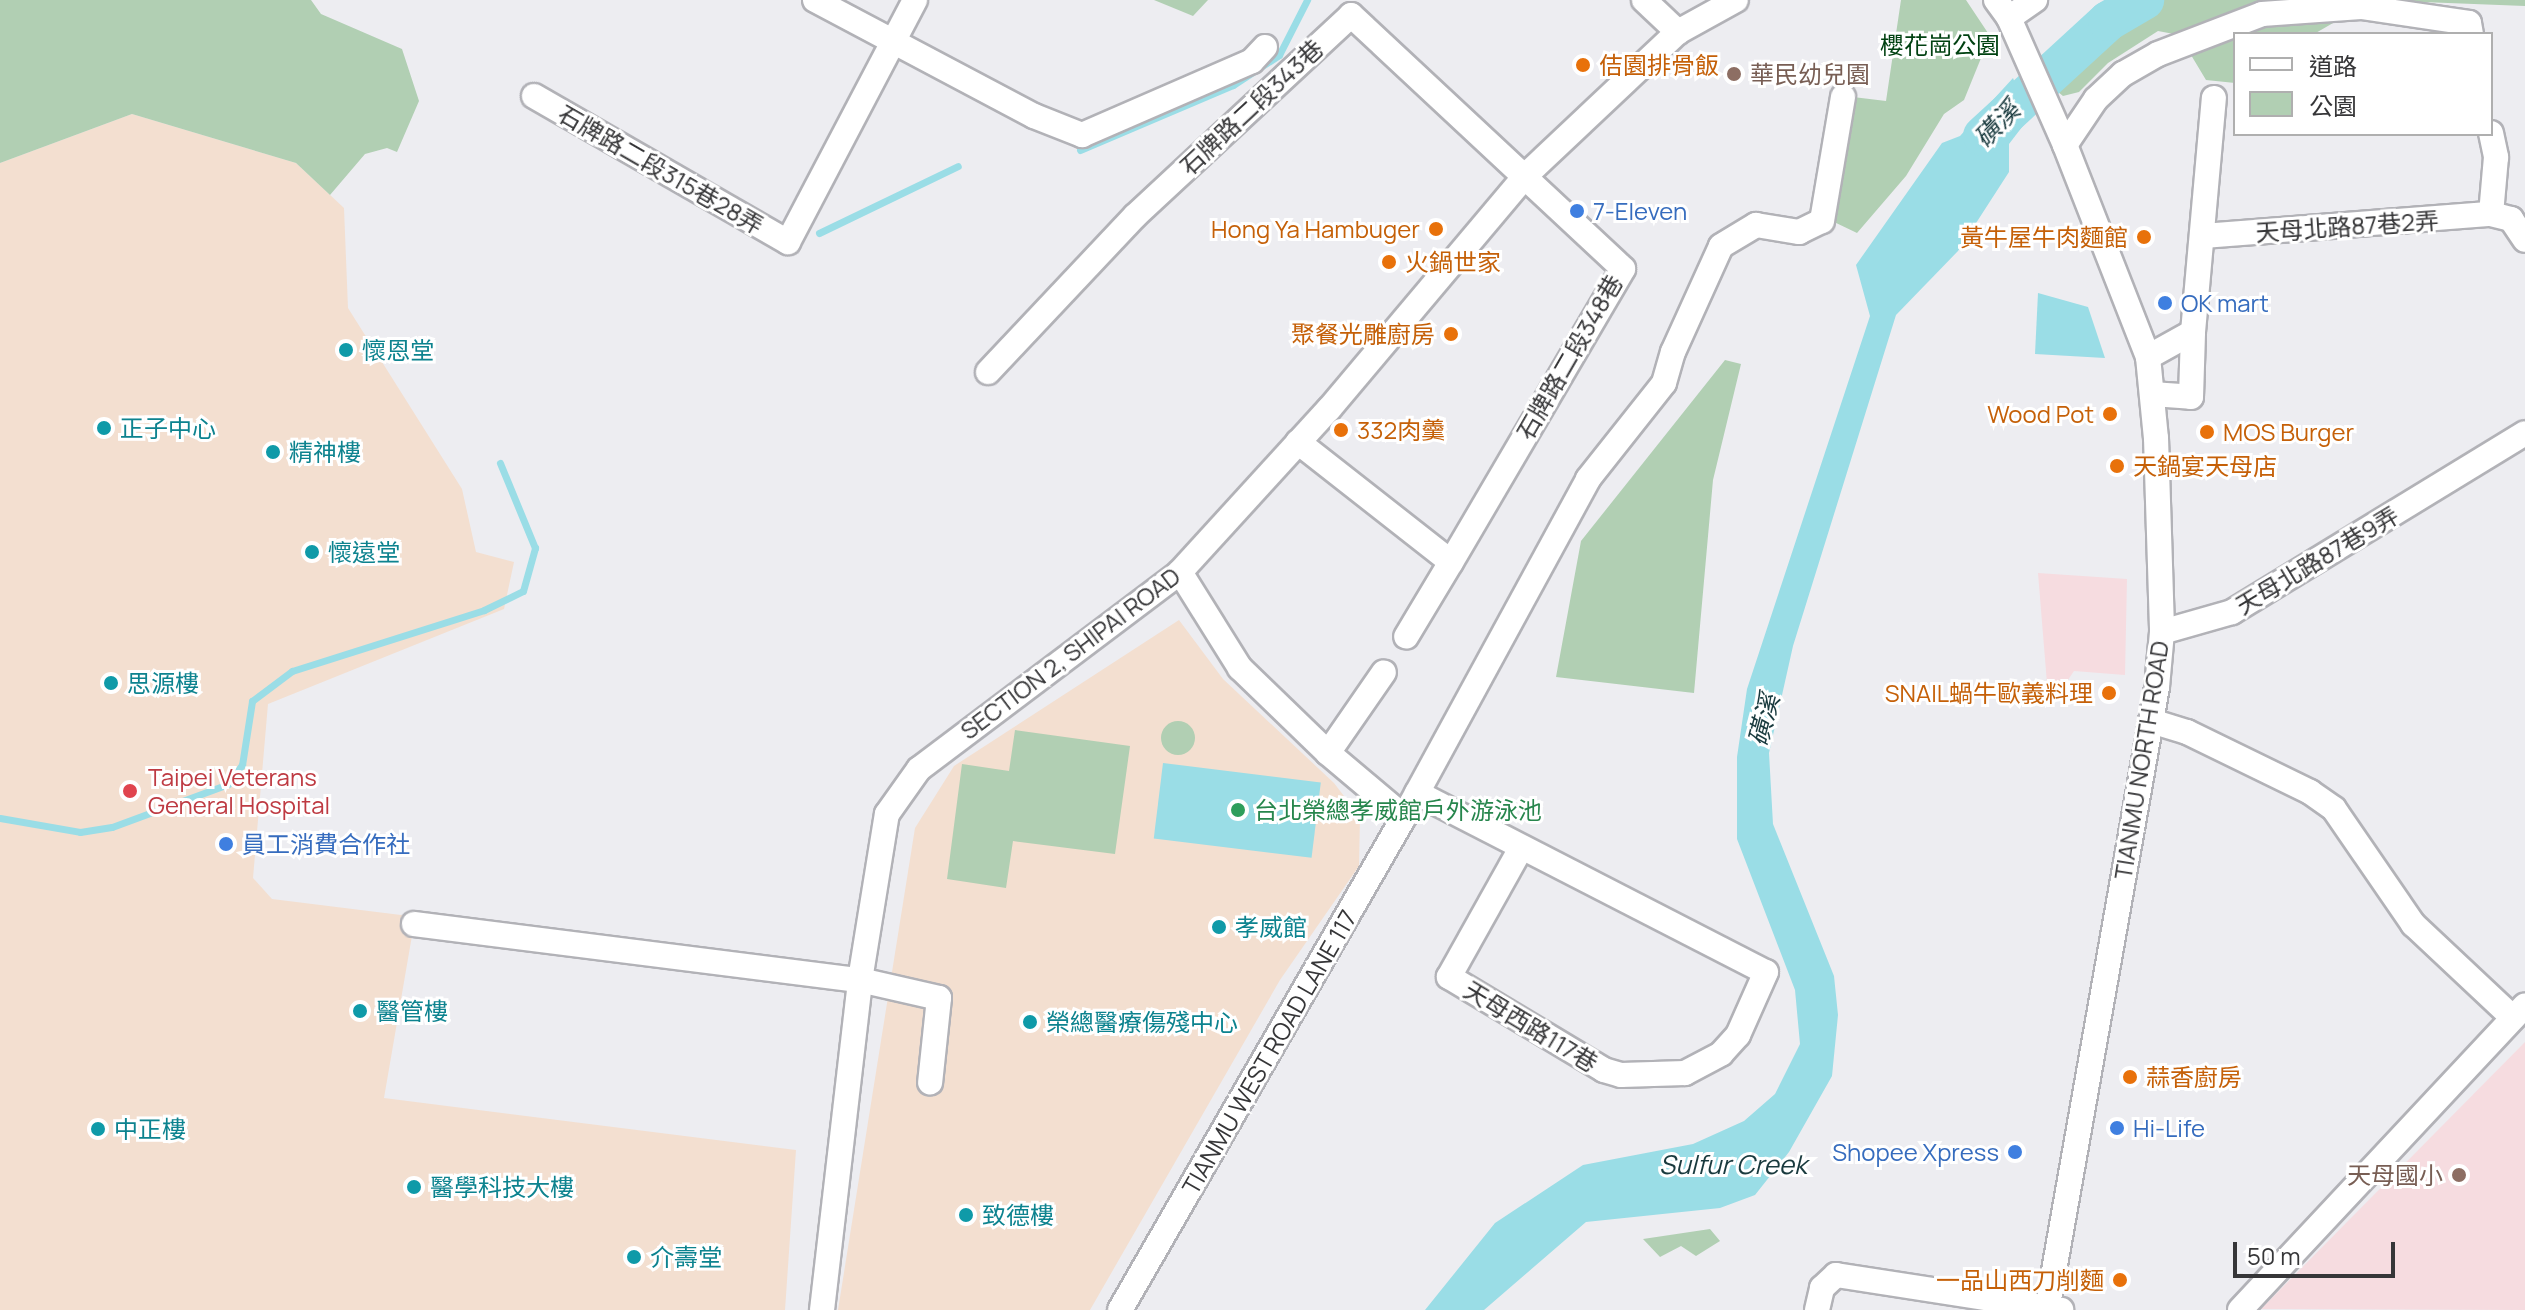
<!DOCTYPE html>
<html>
<head>
<meta charset="utf-8">
<style>
	body { margin:0 }
	#map { position:relative; width:2525px; height:1310px; overflow:hidden; background:#ededf1; font-family:Manrope,"Noto Sans TC",sans-serif }
	div>[style] { position:absolute }
	[style*='--x'] { left:calc(var(--x)*1px); top:calc(var(--y)*1px); width:calc(var(--w)*1px); rotate:calc(var(--a)*1deg) }
	.education>* { inset:0; background:#f6dce0 }
	.medical>* { inset:0; background:#f3dfd0 }
	.green>* { inset:0; background:#b1cfb3 }
	.round { border-radius:50% }
	.water>* { inset:0; background:#9adde6; transform-origin:0 0 }
	.stream>* { height:7px; margin:-3.5px; padding:0 3.5px; transform-origin:3.5px; border-radius:3.5px; background:#9adde6 }
	.river>* { height:40px; margin:-20px; padding:0 20px; transform-origin:20px; border-radius:20px; background:#9adde6 }
	.roads { filter:drop-shadow(2px 0 #b2b2b7) drop-shadow(-2px 0 #b2b2b7) drop-shadow(0 2px #b2b2b7) drop-shadow(0 -2px #b2b2b7) }
	.minor>* { height:24px; margin:-12px; padding:0 12px; transform-origin:12px; border-radius:12px; background:#fff }
	.dots>* { width:22px; height:22px; translate:-50% -50%; box-sizing:border-box; border:4px solid #fff; border-radius:50% }
	span { translate:-50% -50%; white-space:nowrap; text-align:center; line-height:1.15; -webkit-text-stroke:6px #fff; paint-order:stroke }
	.park-label { font-size:24px; color:#004111 }
	.food-label { font-size:24px; color:#c56008 }
	.left { translate:0 -50%; text-align:left }
	.right { translate:-100% -50%; text-align:right }
	.education-label { font-size:24px; color:#785e54 }
	.street-label { font-size:24px; color:#363638 }
	.shop-label { font-size:24px; color:#366cbe }
	.culture-label { font-size:24px; color:#0d838f }
	.health-label { font-size:24px; color:#be3a42 }
	.leisure-label { font-size:24px; color:#27864d }
	.water-label { font-size:26px; color:#193a3e; font-style:italic }
	.legend { position:absolute; left:2233px; top:32px; width:260px; height:104px; box-sizing:border-box; background:#fff; border:2px solid #afafaf; margin:0; padding:10px 14px; list-style:none; font-size:24px; color:#363638 }
	.legend li { display:flex; align-items:center; gap:16px; height:40px }
	.legend b { width:40px; border:2px solid #afafaf }
	.scale { position:absolute; left:2233px; top:1242px; width:162px; height:36px; box-sizing:border-box; border:4px solid #363638; border-top:0; padding-left:10px; font-size:24px; line-height:28px; white-space:nowrap; color:#363638; -webkit-text-stroke:6px #fff; paint-order:stroke }
</style>
</head>
<body>
<div id="map">
	<div class="education">
		<div style="clip-path:polygon(2038px 573px,2127px 579px,2125px 675px,2074px 671px,2049px 708px)"></div>
		<div style="clip-path:polygon(2525px 1042px,2525px 1310px,2261px 1309px)"></div>
	</div>
	<div class="medical">
		<div style="clip-path:polygon(132px 114px,296px 163px,344px 208px,348px 308px,462px 489px,476px 552px,514px 562px,504px 609px,268px 704px,253px 878px,272px 899px,409px 916px,414px 924px,384px 1098px,796px 1150px,785px 1310px,0 1310px,0 163px)"></div>
		<div style="clip-path:polygon(1179px 620px,1223px 679px,1334px 783px,1360px 817px,1359px 866px,1280px 980px,1090px 1310px,838px 1310px,915px 828px,954px 766px)"></div>
	</div>
	<div class="green">
		<div style="clip-path:polygon(0 0,311px 0,321px 14px,402px 49px,419px 101px,397px 152px,387px 148px,365px 154px,330px 195px,296px 163px,132px 114px,0 163px)"></div>
		<div style="clip-path:polygon(1154px 0,1208px 0,1193px 16px)"></div>
		<div style="clip-path:polygon(1901px 0,1966px 0,1990px 36px,1964px 100px,1944px 114px,1906px 176px,1857px 233px,1832px 221px,1853px 97px,1886px 101px)"></div>
		<div style="clip-path:polygon(2125px 0,2525px 0,2525px 6px,2397px 1px,2340px 19px,2314px 34px,2235px 34px,2235px 83px,2206px 80px,2179px 35px,2158px 31px,2108px 63px,2079px 92px,2063px 96px,2052px 87px,2042px 55px)"></div>
		<div style="clip-path:polygon(1725px 360px,1741px 364px,1713px 480px,1694px 693px,1556px 677px,1581px 541px)"></div>
		<div class="round" style="left:1161px;top:721px;width:34px;height:34px"></div>
		<div style="clip-path:polygon(1015px 730px,1130px 746px,1115px 854px,1013px 841px,1006px 888px,947px 879px,962px 764px,1009px 771px)"></div>
		<div style="clip-path:polygon(1710px 1229px,1720px 1241px,1696px 1256px,1681px 1246px,1660px 1257px,1643px 1239px)"></div>
	</div>
	<div class="water">
		<div style="clip-path:polygon(2013px 78px,2029px 118px,2009px 144px,2009px 172px,1958px 251px,1896px 315px,1793px 646px,1769px 753px,1773px 824px,1834px 976px,1838px 1015px,1832px 1076px,1789px 1152px,1755px 1195px,1720px 1208px,1586px 1222px,1484px 1310px,1425px 1310px,1495px 1223px,1583px 1165px,1693px 1144px,1744px 1121px,1775px 1094px,1800px 1044px,1795px 990px,1737px 839px,1737px 757px,1747px 689px,1870px 316px,1856px 265px,1942px 143px,1960px 136px)"></div>
		<div style="clip-path:polygon(2038px 293px,2088px 307px,2105px 358px,2035px 354px)"></div>
		<div style="left:1163px;top:763px;width:159px;height:76px;rotate:7deg"></div>
	</div>
	<div class="stream">
		<div style="--x:1080;--y:150;--w:166;--a:-23"></div>
		<div style="--x:1233;--y:85;--w:55;--a:-33.1"></div>
		<div style="--x:1279;--y:55;--w:62;--a:-63"></div>
		<div style="--x:819;--y:233;--w:154;--a:-25.7"></div>
		<div style="--x:0;--y:818;--w:81;--a:9.9"></div>
		<div style="--x:80;--y:832;--w:32;--a:-9"></div>
		<div style="--x:112;--y:827;--w:124;--a:-20.3"></div>
		<div style="--x:228;--y:784;--w:24;--a:-54"></div>
		<div style="--x:242;--y:765;--w:65;--a:-81.1"></div>
		<div style="--x:252;--y:701;--w:50;--a:-36.9"></div>
		<div style="--x:292;--y:671;--w:201;--a:-17.6"></div>
		<div style="--x:484;--y:610;--w:43;--a:-26"></div>
		<div style="--x:523;--y:591;--w:45;--a:-74.4"></div>
		<div style="--x:535;--y:548;--w:92;--a:-112.4"></div>
	</div>
	<div class="river">
		<div style="--x:1983;--y:136;--w:170;--a:-42.6"></div>
		<div style="--x:2108;--y:21;--w:42;--a:-30.3"></div>
	</div>
	<div class="roads">
		<div class="minor">
			<div style="--x:815;--y:0;--w:248;--a:27.9"></div>
			<div style="--x:1034;--y:116;--w:52;--a:21.6"></div>
			<div style="--x:1082;--y:135;--w:185;--a:-23.5"></div>
			<div style="--x:1252;--y:61;--w:19;--a:-47"></div>
			<div style="--x:1644;--y:0;--w:47;--a:43.3"></div>
			<div style="--x:1996;--y:0;--w:22;--a:54"></div>
			<div style="--x:2009;--y:18;--w:139;--a:66.2"></div>
			<div style="--x:2065;--y:145;--w:228;--a:68.6"></div>
			<div style="--x:2148;--y:357;--w:81;--a:84.4"></div>
			<div style="--x:2156;--y:438;--w:194;--a:88.2"></div>
			<div style="--x:2162;--y:632;--w:55;--a:95.2"></div>
			<div style="--x:2157;--y:687;--w:633;--a:100.01"></div>
			<div style="--x:2009;--y:18;--w:32;--a:-35"></div>
			<div style="--x:534;--y:96;--w:293;--a:29.9"></div>
			<div style="--x:788;--y:242;--w:273;--a:-62.3"></div>
			<div style="--x:2491;--y:133;--w:25;--a:78"></div>
			<div style="--x:2496;--y:157;--w:57;--a:95"></div>
			<div style="--x:2065;--y:145;--w:55;--a:-56"></div>
			<div style="--x:2096;--y:99;--w:37;--a:-43"></div>
			<div style="--x:2123;--y:74;--w:40;--a:-29.7"></div>
			<div style="--x:2158;--y:54;--w:111;--a:-21"></div>
			<div style="--x:2262;--y:14;--w:99;--a:-4"></div>
			<div style="--x:2361;--y:7;--w:109;--a:8.4"></div>
			<div style="--x:2469;--y:23;--w:11;--a:80"></div>
			<div style="--x:2203;--y:236;--w:289;--a:-4.4"></div>
			<div style="--x:2491;--y:214;--w:21;--a:14"></div>
			<div style="--x:2511;--y:219;--w:25;--a:56"></div>
			<div style="--x:2148;--y:357;--w:51;--a:-29.1"></div>
			<div style="--x:2193;--y:332;--w:235;--a:-84.9"></div>
			<div style="--x:988;--y:372;--w:214;--a:-46.7"></div>
			<div style="--x:1135;--y:216;--w:295;--a:-42.9"></div>
			<div style="--x:1351;--y:15;--w:372;--a:43"></div>
			<div style="--x:1623;--y:269;--w:340;--a:120.4"></div>
			<div style="--x:2152;--y:394;--w:39;--a:4"></div>
			<div style="--x:2191;--y:397;--w:65;--a:-88.2"></div>
			<div style="--x:1298;--y:442;--w:194;--a:38.1"></div>
			<div style="--x:1451;--y:562;--w:87;--a:121"></div>
			<div style="--x:1180;--y:572;--w:113;--a:58"></div>
			<div style="--x:1240;--y:668;--w:122;--a:44"></div>
			<div style="--x:1328;--y:753;--w:99;--a:40.1"></div>
			<div style="--x:2162;--y:632;--w:73;--a:-15.9"></div>
			<div style="--x:2232;--y:612;--w:343;--a:-31.4"></div>
			<div style="--x:2151;--y:721;--w:38;--a:17"></div>
			<div style="--x:2187;--y:732;--w:137;--a:26"></div>
			<div style="--x:2310;--y:792;--w:29;--a:35"></div>
			<div style="--x:2334;--y:809;--w:140;--a:55.5"></div>
			<div style="--x:2413;--y:924;--w:137;--a:43.2"></div>
			<div style="--x:1328;--y:753;--w:98;--a:-55.3"></div>
			<div style="--x:1417;--y:793;--w:392;--a:27.2"></div>
			<div style="--x:1766;--y:972;--w:69;--a:114"></div>
			<div style="--x:1738;--y:1035;--w:25;--a:132"></div>
			<div style="--x:1721;--y:1054;--w:41;--a:152.2"></div>
			<div style="--x:1685;--y:1073;--w:64;--a:178.2"></div>
			<div style="--x:1621;--y:1075;--w:18;--a:-164"></div>
			<div style="--x:1604;--y:1070;--w:181;--a:-149"></div>
			<div style="--x:1449;--y:977;--w:145;--a:-60.8"></div>
			<div style="--x:414;--y:924;--w:450;--a:7.2"></div>
			<div style="--x:860;--y:980;--w:81;--a:12.8"></div>
			<div style="--x:939;--y:998;--w:85;--a:96"></div>
			<div style="--x:822;--y:1310;--w:332;--a:-83.4"></div>
			<div style="--x:860;--y:980;--w:168;--a:-80.8"></div>
			<div style="--x:887;--y:814;--w:55;--a:-54.6"></div>
			<div style="--x:919;--y:769;--w:327;--a:-37"></div>
			<div style="--x:1180;--y:572;--w:221;--a:-47.6"></div>
			<div style="--x:1329;--y:409;--w:304;--a:-49.9"></div>
			<div style="--x:1525;--y:176;--w:210;--a:-43.3"></div>
			<div style="--x:1678;--y:32;--w:66;--a:-28.9"></div>
			<div style="--x:1120;--y:1310;--w:569;--a:-60.06"></div>
			<div style="--x:1404;--y:817;--w:385;--a:-61.4"></div>
			<div style="--x:1588;--y:479;--w:122;--a:-51.6"></div>
			<div style="--x:1664;--y:383;--w:32;--a:-74"></div>
			<div style="--x:1673;--y:352;--w:116;--a:-65.6"></div>
			<div style="--x:1721;--y:246;--w:41;--a:-31"></div>
			<div style="--x:1756;--y:225;--w:44;--a:9.2"></div>
			<div style="--x:1799;--y:232;--w:25;--a:-26"></div>
			<div style="--x:1822;--y:221;--w:126;--a:-80.4"></div>
			<div style="--x:1817;--y:1310;--w:23;--a:-77"></div>
			<div style="--x:1822;--y:1288;--w:19;--a:-43"></div>
			<div style="--x:1836;--y:1275;--w:228;--a:8.8"></div>
			<div style="--x:2240;--y:1310;--w:417;--a:-46.9"></div>
		</div>
	</div>
	<div class="dots">
		<div style="left:1583px;top:65px;background:#e8710a"></div>
		<div style="left:1734px;top:74px;background:#8d6e63"></div>
		<div style="left:1577px;top:211px;background:#3f7fe0"></div>
		<div style="left:1436px;top:229px;background:#e8710a"></div>
		<div style="left:2144px;top:237px;background:#e8710a"></div>
		<div style="left:1389px;top:262px;background:#e8710a"></div>
		<div style="left:2165px;top:303px;background:#3f7fe0"></div>
		<div style="left:1451px;top:334px;background:#e8710a"></div>
		<div style="left:346px;top:350px;background:#0f9aa8"></div>
		<div style="left:2110px;top:414px;background:#e8710a"></div>
		<div style="left:104px;top:428px;background:#0f9aa8"></div>
		<div style="left:1341px;top:430px;background:#e8710a"></div>
		<div style="left:2207px;top:432px;background:#e8710a"></div>
		<div style="left:273px;top:452px;background:#0f9aa8"></div>
		<div style="left:2117px;top:466px;background:#e8710a"></div>
		<div style="left:312px;top:552px;background:#0f9aa8"></div>
		<div style="left:111px;top:683px;background:#0f9aa8"></div>
		<div style="left:2109px;top:693px;background:#e8710a"></div>
		<div style="left:130px;top:791px;background:#e0444e"></div>
		<div style="left:1238px;top:810px;background:#2e9e5b"></div>
		<div style="left:226px;top:844px;background:#3f7fe0"></div>
		<div style="left:1219px;top:927px;background:#0f9aa8"></div>
		<div style="left:360px;top:1011px;background:#0f9aa8"></div>
		<div style="left:1030px;top:1022px;background:#0f9aa8"></div>
		<div style="left:2130px;top:1077px;background:#e8710a"></div>
		<div style="left:2117px;top:1128px;background:#3f7fe0"></div>
		<div style="left:98px;top:1129px;background:#0f9aa8"></div>
		<div style="left:2015px;top:1152px;background:#3f7fe0"></div>
		<div style="left:2459px;top:1175px;background:#8d6e63"></div>
		<div style="left:414px;top:1187px;background:#0f9aa8"></div>
		<div style="left:966px;top:1215px;background:#0f9aa8"></div>
		<div style="left:634px;top:1257px;background:#0f9aa8"></div>
		<div style="left:2120px;top:1280px;background:#e8710a"></div>
	</div>
	<div class="park-label">
		<span style="left:1940px;top:45px">櫻花崗公園</span>
	</div>
	<div class="food-label">
		<span class="left" style="left:1599px;top:65px">佶園排骨飯</span>
		<span class="right" style="left:1420px;top:229px">Hong Ya Hambuger</span>
		<span class="right" style="left:2128px;top:237px">黃牛屋牛肉麵館</span>
		<span class="left" style="left:1405px;top:262px">火鍋世家</span>
		<span class="right" style="left:1435px;top:334px">聚餐光雕廚房</span>
		<span class="right" style="left:2094px;top:414px">Wood Pot</span>
		<span class="left" style="left:1357px;top:430px">332肉羹</span>
		<span class="left" style="left:2223px;top:432px">MOS Burger</span>
		<span class="left" style="left:2133px;top:466px">天鍋宴天母店</span>
		<span class="right" style="left:2093px;top:693px">SNAIL蝸牛歐義料理</span>
		<span class="left" style="left:2146px;top:1077px">蒜香廚房</span>
		<span class="right" style="left:2104px;top:1280px">一品山西刀削麵</span>
	</div>
	<div class="education-label">
		<span class="left" style="left:1750px;top:74px">華民幼兒園</span>
		<span class="right" style="left:2443px;top:1175px">天母國小</span>
	</div>
	<div class="street-label">
		<span style="left:1251px;top:107px;rotate:-43deg">石牌路二段343巷</span>
		<span style="left:661px;top:169px;rotate:30deg">石牌路二段315巷28弄</span>
		<span style="left:2347px;top:226px;rotate:-4deg">天母北路87巷2弄</span>
		<span style="left:1569px;top:357px;rotate:-60deg">石牌路二段348巷</span>
		<span style="left:2317px;top:560px;rotate:-31deg">天母北路87巷9弄</span>
		<span style="left:1070px;top:653px;rotate:-37deg">SECTION 2, SHIPAI ROAD</span>
		<span style="left:2141px;top:760px;rotate:-81deg">TIANMU NORTH ROAD</span>
		<span style="left:1531px;top:1026px;rotate:31deg">天母西路117巷</span>
		<span style="left:1269px;top:1052px;rotate:-60deg">TIANMU WEST ROAD LANE 117</span>
	</div>
	<div class="shop-label">
		<span class="left" style="left:1593px;top:211px">7-Eleven</span>
		<span class="left" style="left:2181px;top:303px">OK mart</span>
		<span class="left" style="left:242px;top:844px">員工消費合作社</span>
		<span class="left" style="left:2133px;top:1128px">Hi-Life</span>
		<span class="right" style="left:1999px;top:1152px">Shopee Xpress</span>
	</div>
	<div class="culture-label">
		<span class="left" style="left:362px;top:350px">懷恩堂</span>
		<span class="left" style="left:120px;top:428px">正子中心</span>
		<span class="left" style="left:289px;top:452px">精神樓</span>
		<span class="left" style="left:328px;top:552px">懷遠堂</span>
		<span class="left" style="left:127px;top:683px">思源樓</span>
		<span class="left" style="left:1235px;top:927px">孝威館</span>
		<span class="left" style="left:376px;top:1011px">醫管樓</span>
		<span class="left" style="left:1046px;top:1022px">榮總醫療傷殘中心</span>
		<span class="left" style="left:114px;top:1129px">中正樓</span>
		<span class="left" style="left:430px;top:1187px">醫學科技大樓</span>
		<span class="left" style="left:982px;top:1215px">致德樓</span>
		<span class="left" style="left:650px;top:1257px">介壽堂</span>
	</div>
	<div class="health-label">
		<span class="left" style="left:148px;top:791px">Taipei Veterans<br>General Hospital</span>
	</div>
	<div class="leisure-label">
		<span class="left" style="left:1254px;top:810px">台北榮總孝威館戶外游泳池</span>
	</div>
	<div class="water-label">
		<span style="left:1997px;top:124px;rotate:-46deg">磺溪</span>
		<span style="left:1764px;top:720px;rotate:-75deg">磺溪</span>
		<span style="left:1733px;top:1165px">Sulfur Creek</span>
	</div>
	<ul class="legend">
	<li><b style="height:10px;background:#fff"></b>道路</li>
	<li><b style="height:22px;background:#b1cfb3"></b>公園</li>
	</ul>
	<div class="scale">50 m</div>
</div>
</body>
</html>
